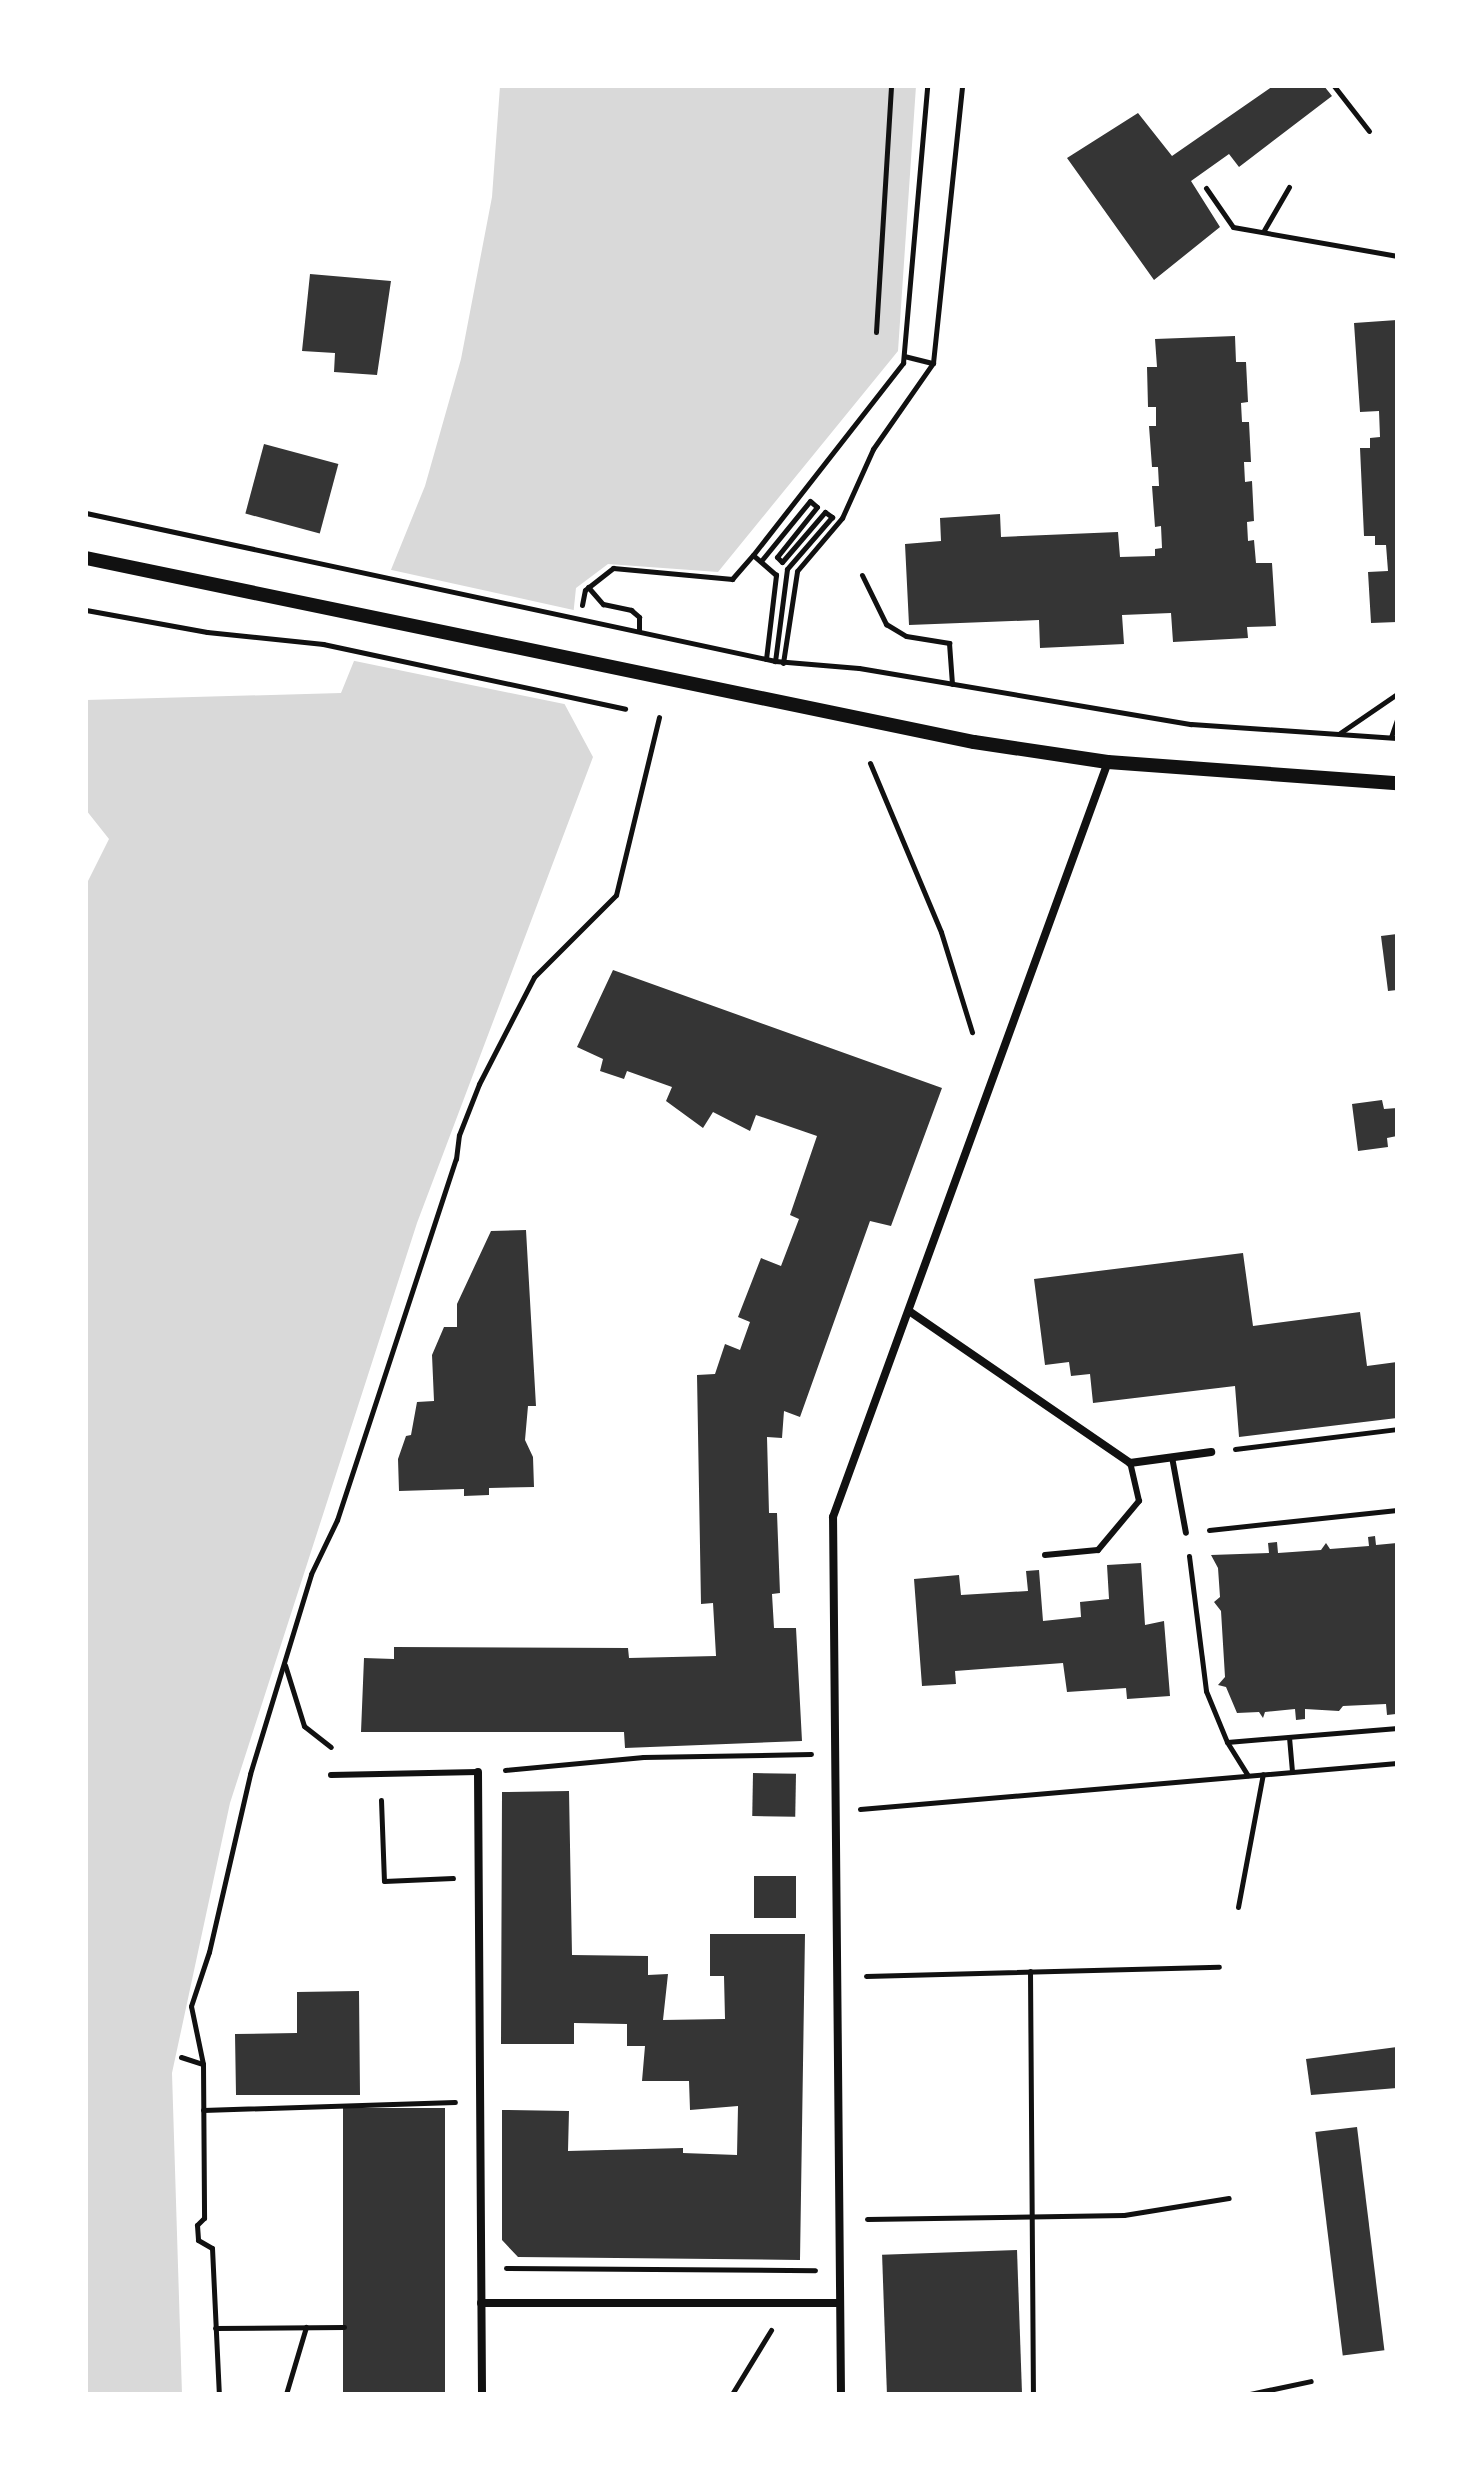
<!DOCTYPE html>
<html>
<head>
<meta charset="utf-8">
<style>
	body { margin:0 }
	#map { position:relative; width:1483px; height:2480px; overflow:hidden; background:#fff; font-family:"Open Sans",sans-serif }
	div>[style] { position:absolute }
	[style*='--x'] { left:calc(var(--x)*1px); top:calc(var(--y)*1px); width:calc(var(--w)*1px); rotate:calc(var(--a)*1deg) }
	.water>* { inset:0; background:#d9d9d9 }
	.pier>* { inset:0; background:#fff }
	.building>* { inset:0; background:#353535; transform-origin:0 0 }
	.path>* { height:5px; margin:-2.5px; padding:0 2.5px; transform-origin:2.5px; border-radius:2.5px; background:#111 }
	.service>* { height:6px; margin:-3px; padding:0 3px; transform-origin:3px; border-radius:3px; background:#111 }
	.minor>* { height:8px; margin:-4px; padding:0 4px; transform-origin:4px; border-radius:4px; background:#111 }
	.tertiary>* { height:14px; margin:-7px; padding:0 7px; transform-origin:7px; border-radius:7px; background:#111 }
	span { translate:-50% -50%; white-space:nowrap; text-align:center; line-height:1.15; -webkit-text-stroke:6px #fff; paint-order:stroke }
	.frame { position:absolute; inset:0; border:88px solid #fff; pointer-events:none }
</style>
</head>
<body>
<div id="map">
	<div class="water">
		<div style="clip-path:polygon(500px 86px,916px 86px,898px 351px,718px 572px,608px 564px,576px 588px,564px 703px,593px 757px,417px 1223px,230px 1803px,172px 2073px,182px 2394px,86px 2394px,86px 885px,109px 839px,86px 810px,86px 700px,341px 693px,425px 486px,461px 359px,492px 197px)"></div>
	</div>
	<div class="pier">
		<div style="clip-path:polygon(387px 569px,578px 611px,569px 705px,350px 660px)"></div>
	</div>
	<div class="building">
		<div style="clip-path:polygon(1273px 86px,1324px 86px,1332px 96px,1239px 167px,1229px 154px,1191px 181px,1220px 227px,1154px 280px,1067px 158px,1138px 113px,1172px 156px)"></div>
		<div style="clip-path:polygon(310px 274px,391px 281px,377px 375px,334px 372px,335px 353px,302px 351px)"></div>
		<div style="clip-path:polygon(1397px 320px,1397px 622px,1371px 623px,1368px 572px,1388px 571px,1386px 545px,1375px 545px,1375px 536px,1364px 536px,1360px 448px,1370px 448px,1370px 438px,1380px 437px,1379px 411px,1360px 412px,1354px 323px)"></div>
		<div style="clip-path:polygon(1235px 336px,1236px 362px,1246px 362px,1248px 402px,1241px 403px,1242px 422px,1249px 422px,1251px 462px,1244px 462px,1245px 482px,1252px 481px,1254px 521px,1247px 522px,1248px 541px,1254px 540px,1256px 563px,1272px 563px,1276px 626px,1247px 627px,1248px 638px,1173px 642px,1171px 613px,1122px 615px,1124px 644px,1040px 648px,1039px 620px,909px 625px,905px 544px,941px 541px,940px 518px,1000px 514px,1001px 537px,1118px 532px,1120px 557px,1155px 556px,1155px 549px,1162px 548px,1161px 526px,1155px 527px,1152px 486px,1159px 486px,1158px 467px,1152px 467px,1149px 426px,1156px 426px,1156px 407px,1148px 407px,1147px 367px,1157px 367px,1155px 339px)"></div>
		<div style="left:264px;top:444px;width:77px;height:72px;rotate:15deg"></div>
		<div style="clip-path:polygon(1397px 934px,1397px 990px,1388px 991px,1381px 936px)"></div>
		<div style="clip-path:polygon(613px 970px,942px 1088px,891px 1226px,870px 1221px,800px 1417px,784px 1411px,782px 1438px,767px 1437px,769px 1513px,777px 1513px,780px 1593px,772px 1594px,774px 1628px,796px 1628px,802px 1741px,625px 1748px,624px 1732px,361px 1732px,364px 1658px,394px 1659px,394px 1647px,628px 1648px,629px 1658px,716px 1656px,713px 1603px,701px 1604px,697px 1375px,715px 1374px,725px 1344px,740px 1350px,750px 1322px,738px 1317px,761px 1258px,781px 1266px,799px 1219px,790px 1215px,817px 1136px,756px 1115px,750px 1131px,713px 1112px,703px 1128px,666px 1101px,672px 1087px,627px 1071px,624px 1079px,600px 1071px,603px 1059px,577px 1047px)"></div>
		<div style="clip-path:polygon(1382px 1100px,1384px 1109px,1397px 1108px,1397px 1136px,1387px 1138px,1388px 1147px,1358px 1151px,1352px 1104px)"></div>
		<div style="clip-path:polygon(526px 1230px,536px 1406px,528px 1406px,525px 1440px,533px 1457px,534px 1487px,489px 1488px,489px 1495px,464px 1496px,464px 1489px,399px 1491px,398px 1459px,406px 1436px,411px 1435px,417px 1402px,434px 1401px,432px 1355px,444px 1327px,457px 1327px,457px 1304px,491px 1231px)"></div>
		<div style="clip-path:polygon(1243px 1253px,1253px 1326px,1360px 1312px,1367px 1366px,1397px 1362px,1397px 1418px,1239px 1437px,1235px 1386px,1093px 1403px,1090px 1374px,1071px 1376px,1069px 1362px,1045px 1365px,1034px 1279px)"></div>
		<div style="clip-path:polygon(1375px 1536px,1376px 1545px,1397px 1543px,1396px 1714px,1387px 1715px,1386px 1704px,1343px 1706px,1339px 1711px,1305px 1709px,1305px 1719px,1296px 1720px,1295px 1709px,1265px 1712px,1263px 1718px,1259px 1712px,1237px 1713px,1226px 1687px,1218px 1685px,1225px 1677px,1221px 1611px,1214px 1602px,1220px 1597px,1218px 1568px,1211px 1555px,1269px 1553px,1268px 1543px,1277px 1542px,1278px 1553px,1321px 1550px,1326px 1543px,1330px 1549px,1369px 1546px,1368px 1537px)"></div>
		<div style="clip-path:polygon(1141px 1563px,1145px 1625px,1164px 1621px,1170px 1696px,1127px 1699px,1126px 1688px,1067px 1692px,1063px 1663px,955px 1671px,956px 1684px,922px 1686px,914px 1579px,959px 1575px,961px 1595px,1028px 1591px,1026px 1571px,1039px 1570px,1043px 1621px,1081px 1617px,1080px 1602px,1109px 1599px,1107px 1565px)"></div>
		<div style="left:753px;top:1773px;width:43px;height:43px;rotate:1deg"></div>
		<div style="clip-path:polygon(569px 1791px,572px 1955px,648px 1956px,648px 1975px,668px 1974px,663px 2020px,725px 2019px,724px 1976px,710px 1976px,710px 1934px,805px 1934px,800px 2260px,518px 2257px,502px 2240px,502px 2110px,569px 2111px,568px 2151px,683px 2148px,683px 2153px,737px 2155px,738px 2106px,690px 2110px,689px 2081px,642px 2081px,645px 2046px,627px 2046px,627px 2024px,574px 2023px,574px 2044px,501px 2044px,502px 1792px)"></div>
		<div style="left:754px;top:1876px;width:42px;height:42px"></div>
		<div style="clip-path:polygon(359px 1991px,360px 2095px,236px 2095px,235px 2034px,297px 2033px,297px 1992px)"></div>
		<div style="clip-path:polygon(1397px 2047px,1397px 2088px,1311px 2095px,1306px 2059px)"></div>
		<div style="left:445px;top:2108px;width:286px;height:102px;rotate:90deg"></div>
		<div style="left:1357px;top:2127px;width:225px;height:42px;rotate:83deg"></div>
		<div style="left:1017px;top:2250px;width:144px;height:135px;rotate:88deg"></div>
	</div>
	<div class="path">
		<div style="--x:1334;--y:86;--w:57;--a:52.1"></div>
		<div style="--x:1206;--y:188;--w:47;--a:55.3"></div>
		<div style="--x:1233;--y:227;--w:167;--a:10"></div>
		<div style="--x:1263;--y:232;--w:52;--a:-60"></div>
		<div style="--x:876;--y:332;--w:246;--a:-86.5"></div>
		<div style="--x:904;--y:356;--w:30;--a:14"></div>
		<div style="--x:86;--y:513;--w:705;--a:12.12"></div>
		<div style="--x:775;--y:661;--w:84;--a:4.8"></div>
		<div style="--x:859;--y:668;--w:337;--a:9.6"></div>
		<div style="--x:1191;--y:724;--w:206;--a:3.9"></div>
		<div style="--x:761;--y:561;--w:77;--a:-50.8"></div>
		<div style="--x:810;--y:501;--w:9;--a:41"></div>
		<div style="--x:817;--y:507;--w:64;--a:128.7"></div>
		<div style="--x:777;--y:557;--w:7;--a:45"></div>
		<div style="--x:782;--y:562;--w:66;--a:-49.3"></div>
		<div style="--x:825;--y:512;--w:9;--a:36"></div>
		<div style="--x:832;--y:517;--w:69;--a:130.9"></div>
		<div style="--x:787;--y:569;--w:93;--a:97.4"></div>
		<div style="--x:862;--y:575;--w:55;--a:63.9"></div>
		<div style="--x:886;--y:624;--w:23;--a:31"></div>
		<div style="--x:906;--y:636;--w:44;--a:9.2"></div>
		<div style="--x:949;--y:643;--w:41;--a:85.8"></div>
		<div style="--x:588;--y:587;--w:23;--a:49"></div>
		<div style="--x:603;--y:604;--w:29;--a:12"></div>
		<div style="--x:631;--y:610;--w:11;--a:41"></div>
		<div style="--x:639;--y:617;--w:14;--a:90"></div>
		<div style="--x:582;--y:605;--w:15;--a:-79"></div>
		<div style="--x:585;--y:590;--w:36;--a:-38"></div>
		<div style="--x:613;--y:568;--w:120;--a:5.3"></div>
		<div style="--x:732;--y:579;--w:32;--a:-49"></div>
		<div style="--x:86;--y:610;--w:123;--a:10.3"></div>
		<div style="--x:207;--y:632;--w:117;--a:5.9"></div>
		<div style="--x:323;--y:644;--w:309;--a:12.1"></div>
		<div style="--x:766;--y:659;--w:85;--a:-83.2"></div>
		<div style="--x:776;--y:575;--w:30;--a:-139"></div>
		<div style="--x:753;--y:555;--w:244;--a:-52"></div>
		<div style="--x:903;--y:363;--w:278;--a:-85"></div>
		<div style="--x:783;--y:663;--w:93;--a:-81.3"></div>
		<div style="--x:797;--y:571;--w:70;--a:-49.7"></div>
		<div style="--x:842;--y:518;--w:76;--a:-65.8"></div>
		<div style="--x:873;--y:449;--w:105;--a:-55.1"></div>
		<div style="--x:933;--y:363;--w:279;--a:-84"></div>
		<div style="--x:1340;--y:733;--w:69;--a:-34.4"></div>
		<div style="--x:1391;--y:737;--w:18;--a:-71"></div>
		<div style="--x:870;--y:763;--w:183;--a:67.2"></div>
		<div style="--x:941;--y:932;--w:105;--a:72.8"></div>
		<div style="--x:1235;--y:1449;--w:163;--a:-7"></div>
		<div style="--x:1209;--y:1530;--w:189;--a:-6.1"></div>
		<div style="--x:1189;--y:1556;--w:136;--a:82.8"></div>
		<div style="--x:1206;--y:1691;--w:55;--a:67.6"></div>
		<div style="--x:1227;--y:1742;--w:39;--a:58"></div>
		<div style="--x:285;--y:1665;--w:64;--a:72.7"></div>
		<div style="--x:304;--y:1726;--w:34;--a:38"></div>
		<div style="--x:1289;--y:1737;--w:35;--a:85"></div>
		<div style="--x:1227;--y:1742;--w:171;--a:-4.7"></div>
		<div style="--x:505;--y:1770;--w:139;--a:-5.4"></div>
		<div style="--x:643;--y:1757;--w:168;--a:-1"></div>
		<div style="--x:381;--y:1800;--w:81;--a:87.9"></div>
		<div style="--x:384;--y:1881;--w:69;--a:-2.5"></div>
		<div style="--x:860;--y:1809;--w:539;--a:-4.9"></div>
		<div style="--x:1238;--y:1907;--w:135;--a:-79.4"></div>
		<div style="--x:1030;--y:1971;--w:423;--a:89.6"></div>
		<div style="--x:866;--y:1976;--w:353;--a:-1.5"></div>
		<div style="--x:181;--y:2057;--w:23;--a:18"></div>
		<div style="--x:203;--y:2064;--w:154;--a:89.6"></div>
		<div style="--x:204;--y:2218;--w:10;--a:135"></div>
		<div style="--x:197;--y:2225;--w:15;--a:86"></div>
		<div style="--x:198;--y:2240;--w:16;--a:30"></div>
		<div style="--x:212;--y:2248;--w:146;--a:87.3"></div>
		<div style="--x:203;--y:2064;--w:59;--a:-101.7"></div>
		<div style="--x:191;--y:2006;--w:57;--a:-71.6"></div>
		<div style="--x:209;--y:1952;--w:183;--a:-77"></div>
		<div style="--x:250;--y:1774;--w:209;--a:-73"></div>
		<div style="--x:311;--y:1574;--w:60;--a:-64.3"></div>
		<div style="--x:337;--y:1520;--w:380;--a:-71.8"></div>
		<div style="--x:456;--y:1159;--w:24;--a:-83"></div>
		<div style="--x:459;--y:1135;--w:55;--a:-68.6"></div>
		<div style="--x:479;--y:1084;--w:120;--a:-62.8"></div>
		<div style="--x:534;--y:977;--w:116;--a:-45"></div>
		<div style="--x:616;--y:895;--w:183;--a:-76.4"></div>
		<div style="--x:203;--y:2110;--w:252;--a:-1.8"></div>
		<div style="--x:867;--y:2219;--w:257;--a:-0.9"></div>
		<div style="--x:1124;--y:2215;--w:106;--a:-9.2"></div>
		<div style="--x:506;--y:2268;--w:309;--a:0.4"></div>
		<div style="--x:215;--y:2328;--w:129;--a:-0.4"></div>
		<div style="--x:286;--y:2394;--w:70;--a:-73.4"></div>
		<div style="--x:732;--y:2394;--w:75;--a:-58.6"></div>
		<div style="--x:1250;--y:2394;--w:62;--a:-12"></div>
	</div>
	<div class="service">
		<div style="--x:1172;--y:1457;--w:77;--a:79.6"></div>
		<div style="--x:1045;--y:1555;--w:53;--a:-5.4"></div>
		<div style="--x:1098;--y:1550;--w:64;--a:-50.1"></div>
		<div style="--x:1139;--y:1501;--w:39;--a:-103"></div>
		<div style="--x:331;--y:1775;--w:147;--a:-1.2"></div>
	</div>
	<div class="minor">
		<div style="--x:909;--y:1311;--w:268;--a:34.5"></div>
		<div style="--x:1130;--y:1463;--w:82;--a:-7.7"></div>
		<div style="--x:478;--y:1772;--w:622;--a:89.63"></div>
		<div style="--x:481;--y:2303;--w:359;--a:0"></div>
		<div style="--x:841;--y:2394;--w:877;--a:-90.52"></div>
		<div style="--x:833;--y:1517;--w:804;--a:-69.99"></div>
	</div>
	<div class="tertiary">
		<div style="--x:86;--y:558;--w:907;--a:11.71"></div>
		<div style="--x:974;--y:742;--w:135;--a:8.5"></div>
		<div style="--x:1108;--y:762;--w:290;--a:4.2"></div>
	</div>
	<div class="frame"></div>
</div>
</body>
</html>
